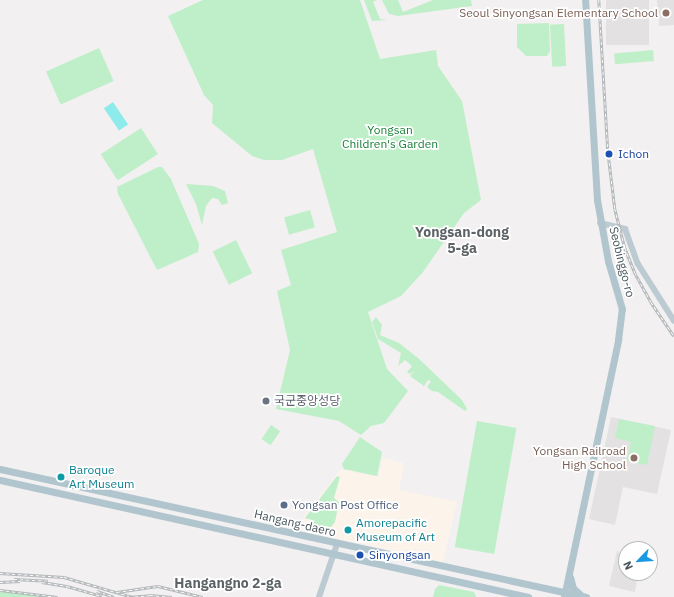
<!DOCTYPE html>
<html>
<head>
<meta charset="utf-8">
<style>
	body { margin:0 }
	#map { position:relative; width:674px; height:597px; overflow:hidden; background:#f2f0f0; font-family:"IBM Plex Sans","Noto Sans KR",sans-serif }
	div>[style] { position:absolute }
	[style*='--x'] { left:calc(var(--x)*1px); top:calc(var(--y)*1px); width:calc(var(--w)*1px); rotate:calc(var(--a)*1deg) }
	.commercial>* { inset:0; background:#fcf3ea }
	.education>* { inset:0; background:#e3e1e2; transform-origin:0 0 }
	.green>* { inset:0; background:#bfefc8; transform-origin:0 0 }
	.water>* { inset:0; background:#8debec; transform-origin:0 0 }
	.secondary>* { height:6px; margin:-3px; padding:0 3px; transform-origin:3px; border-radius:3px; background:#bccad1 }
	.primary>* { height:7px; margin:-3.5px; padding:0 3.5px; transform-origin:3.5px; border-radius:3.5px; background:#b0c5ce }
	.rail>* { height:2.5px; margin-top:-1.25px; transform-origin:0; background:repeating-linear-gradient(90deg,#fff 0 3px,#b2b7ba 0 6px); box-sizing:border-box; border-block:1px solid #b2b7ba }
	.dots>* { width:11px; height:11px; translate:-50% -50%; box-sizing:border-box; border:2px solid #fff; border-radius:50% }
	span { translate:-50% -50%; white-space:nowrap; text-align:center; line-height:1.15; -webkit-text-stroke:3.5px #fff; paint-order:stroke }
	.education-label { font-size:12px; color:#785e54 }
	.right { translate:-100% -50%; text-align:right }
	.park-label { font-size:12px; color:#187f37 }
	.transit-label { font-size:12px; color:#164399 }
	.left { translate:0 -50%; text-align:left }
	.street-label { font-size:12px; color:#48575d }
	.worship-label { font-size:12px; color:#5b616d }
	.culture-label { font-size:12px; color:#0d838f }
	.service-label { font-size:12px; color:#4e5e75 }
	.quarter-label { font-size:14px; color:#5c6265; font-weight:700 }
	.north { position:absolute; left:618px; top:541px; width:40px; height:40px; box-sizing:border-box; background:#fff; border:1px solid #b6bcbe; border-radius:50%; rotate:245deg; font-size:11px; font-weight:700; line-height:16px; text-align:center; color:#48575d }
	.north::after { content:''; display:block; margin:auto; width:14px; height:18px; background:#1b99e2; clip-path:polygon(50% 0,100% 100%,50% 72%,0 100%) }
</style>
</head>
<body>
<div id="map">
	<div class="commercial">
		<div style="clip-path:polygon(383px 458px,404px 463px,399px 490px,457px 502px,443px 562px,299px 530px,298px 524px,341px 469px,378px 477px)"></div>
	</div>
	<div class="education">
		<div style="left:606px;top:0;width:43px;height:45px"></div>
		<div style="clip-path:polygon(657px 0,674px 0,674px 25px,659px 26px)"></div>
		<div style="clip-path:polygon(611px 417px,671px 430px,657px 494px,623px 487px,615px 525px,589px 519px)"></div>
		<div style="clip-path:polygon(617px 551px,626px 553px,626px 573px,638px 573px,635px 592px,609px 586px)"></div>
	</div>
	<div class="green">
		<div style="clip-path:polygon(203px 0,360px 0,380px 59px,436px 50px,438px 66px,462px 101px,481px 200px,464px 213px,423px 272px,401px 296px,368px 312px,387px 369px,408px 391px,384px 423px,371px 426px,361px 435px,339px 421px,276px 409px,290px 350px,277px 291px,291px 285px,281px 250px,337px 232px,313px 149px,282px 160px,264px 160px,252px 156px,212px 123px,213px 105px,204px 95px,168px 16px)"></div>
		<div style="clip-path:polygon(364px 0,377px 0,373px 2px,380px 19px,387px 20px,372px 21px)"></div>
		<div style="clip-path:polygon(382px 0,398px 0,403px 12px,433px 0,471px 0,472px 6px,398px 16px,389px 14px)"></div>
		<div style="clip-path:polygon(549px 23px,550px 51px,547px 56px,526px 56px,517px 47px,517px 24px)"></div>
		<div style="left:564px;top:24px;width:42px;height:14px;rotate:87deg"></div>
		<div style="left:99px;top:48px;width:36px;height:58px;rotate:66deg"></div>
		<div style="left:653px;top:50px;width:11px;height:39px;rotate:85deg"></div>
		<div style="left:141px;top:128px;width:31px;height:48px;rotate:57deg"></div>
		<div style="clip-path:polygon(158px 167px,162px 167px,171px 179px,199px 244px,198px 252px,157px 270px,118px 194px,117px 187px)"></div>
		<div style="clip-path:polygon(186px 184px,213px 186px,225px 191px,228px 203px,222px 205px,218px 199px,212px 198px,206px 206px,202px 225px,196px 204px)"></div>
		<div style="left:310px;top:210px;width:18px;height:27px;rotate:74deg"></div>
		<div style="left:236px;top:240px;width:37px;height:26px;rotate:64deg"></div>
		<div style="clip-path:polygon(376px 317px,382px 325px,380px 335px,399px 343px,418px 358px,462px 400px,467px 409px,465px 411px,438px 392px,432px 391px,427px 387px,431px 381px,428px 380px,424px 386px,410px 376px,415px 370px,410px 374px,407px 372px,412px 366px,405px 360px,398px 366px,401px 353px,378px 339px,372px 322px)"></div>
		<div style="clip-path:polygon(619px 419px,655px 426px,647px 465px,627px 461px,631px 442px,615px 438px)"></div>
		<div style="left:477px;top:421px;width:40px;height:128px;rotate:10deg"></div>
		<div style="left:271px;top:425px;width:11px;height:17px;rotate:34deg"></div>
		<div style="clip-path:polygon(360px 437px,382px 452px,377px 476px,344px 469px,342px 464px)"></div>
		<div style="clip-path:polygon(337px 476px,340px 477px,334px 498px,339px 502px,335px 522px,328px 531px,313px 530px,312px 520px,305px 518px)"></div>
		<div style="clip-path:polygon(439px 585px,474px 592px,476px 597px,433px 597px,435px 589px)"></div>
		<div style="clip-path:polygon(0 591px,11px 591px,50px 597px,0 597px)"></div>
	</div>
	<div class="water">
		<div style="left:113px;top:102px;width:27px;height:11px;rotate:56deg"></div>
	</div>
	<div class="secondary">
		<div style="--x:600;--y:223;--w:26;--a:13"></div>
		<div style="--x:625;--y:229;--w:37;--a:70"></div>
		<div style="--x:638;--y:264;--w:67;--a:57.7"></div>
		<div style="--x:319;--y:597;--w:56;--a:-71.2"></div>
	</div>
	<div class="primary">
		<div style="--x:0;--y:469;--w:600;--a:12.32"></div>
		<div style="--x:0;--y:480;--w:541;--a:12.49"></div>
		<div style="--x:570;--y:577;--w:11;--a:75"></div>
		<div style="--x:573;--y:588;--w:12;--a:42"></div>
		<div style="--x:564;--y:597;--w:263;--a:-78.1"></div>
		<div style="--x:618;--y:340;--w:31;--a:-83"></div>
		<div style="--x:622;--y:309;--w:50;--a:-106.3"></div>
		<div style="--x:608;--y:261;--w:62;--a:-100.2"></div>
		<div style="--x:597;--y:200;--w:200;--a:-93.4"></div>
	</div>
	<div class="rail">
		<div style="--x:599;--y:0;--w:151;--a:86.6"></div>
		<div style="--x:608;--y:151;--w:58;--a:83.1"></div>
		<div style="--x:615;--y:209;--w:40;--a:75.6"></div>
		<div style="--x:625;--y:248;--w:27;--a:68"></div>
		<div style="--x:635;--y:273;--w:33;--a:61"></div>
		<div style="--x:651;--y:302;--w:41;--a:55.9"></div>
		<div style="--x:0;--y:573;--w:64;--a:3.6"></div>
		<div style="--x:64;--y:577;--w:72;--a:16.2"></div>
		<div style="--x:14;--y:579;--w:34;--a:3"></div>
		<div style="--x:0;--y:582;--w:20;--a:-3"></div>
		<div style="--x:42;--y:582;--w:25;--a:9"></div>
		<div style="--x:67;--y:586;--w:36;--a:16"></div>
		<div style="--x:0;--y:590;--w:58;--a:6.9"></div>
		<div style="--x:97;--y:591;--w:18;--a:19"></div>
		<div style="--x:117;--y:592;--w:41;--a:-8.3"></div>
		<div style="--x:158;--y:586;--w:46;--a:13.7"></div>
		<div style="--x:129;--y:597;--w:21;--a:-5"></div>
		<div style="--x:150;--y:595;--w:22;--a:5"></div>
	</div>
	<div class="dots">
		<div style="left:666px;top:13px;background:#8d6e63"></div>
		<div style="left:609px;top:154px;background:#1a4fb4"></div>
		<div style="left:266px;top:401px;background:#6b7280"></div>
		<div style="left:634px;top:458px;background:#8d6e63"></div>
		<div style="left:61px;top:477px;background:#0f9aa8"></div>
		<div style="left:284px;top:505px;background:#5c6f8a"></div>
		<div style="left:348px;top:530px;background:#0f9aa8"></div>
		<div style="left:360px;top:555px;background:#1a4fb4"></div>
	</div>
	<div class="education-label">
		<span class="right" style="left:658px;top:13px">Seoul Sinyongsan Elementary School</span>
		<span class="right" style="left:626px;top:458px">Yongsan Railroad<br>High School</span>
	</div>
	<div class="park-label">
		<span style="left:390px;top:137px">Yongsan<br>Children's Garden</span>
	</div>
	<div class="transit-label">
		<span class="left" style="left:618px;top:154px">Ichon</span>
		<span class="left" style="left:369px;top:555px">Sinyongsan</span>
	</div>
	<div class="street-label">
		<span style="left:622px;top:262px;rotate:76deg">Seobinggo-ro</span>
		<span style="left:295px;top:523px;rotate:13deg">Hangang-daero</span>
	</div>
	<div class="worship-label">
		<span class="left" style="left:274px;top:401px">국군중앙성당</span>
	</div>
	<div class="culture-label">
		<span class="left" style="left:69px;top:477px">Baroque<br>Art Museum</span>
		<span class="left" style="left:356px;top:530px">Amorepacific<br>Museum of Art</span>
	</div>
	<div class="service-label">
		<span class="left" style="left:292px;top:505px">Yongsan Post Office</span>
	</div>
	<div class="quarter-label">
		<span style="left:462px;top:240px">Yongsan-dong<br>5-ga</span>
		<span style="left:228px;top:583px">Hangangno 2-ga</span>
	</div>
	<div class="north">N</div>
</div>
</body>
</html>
